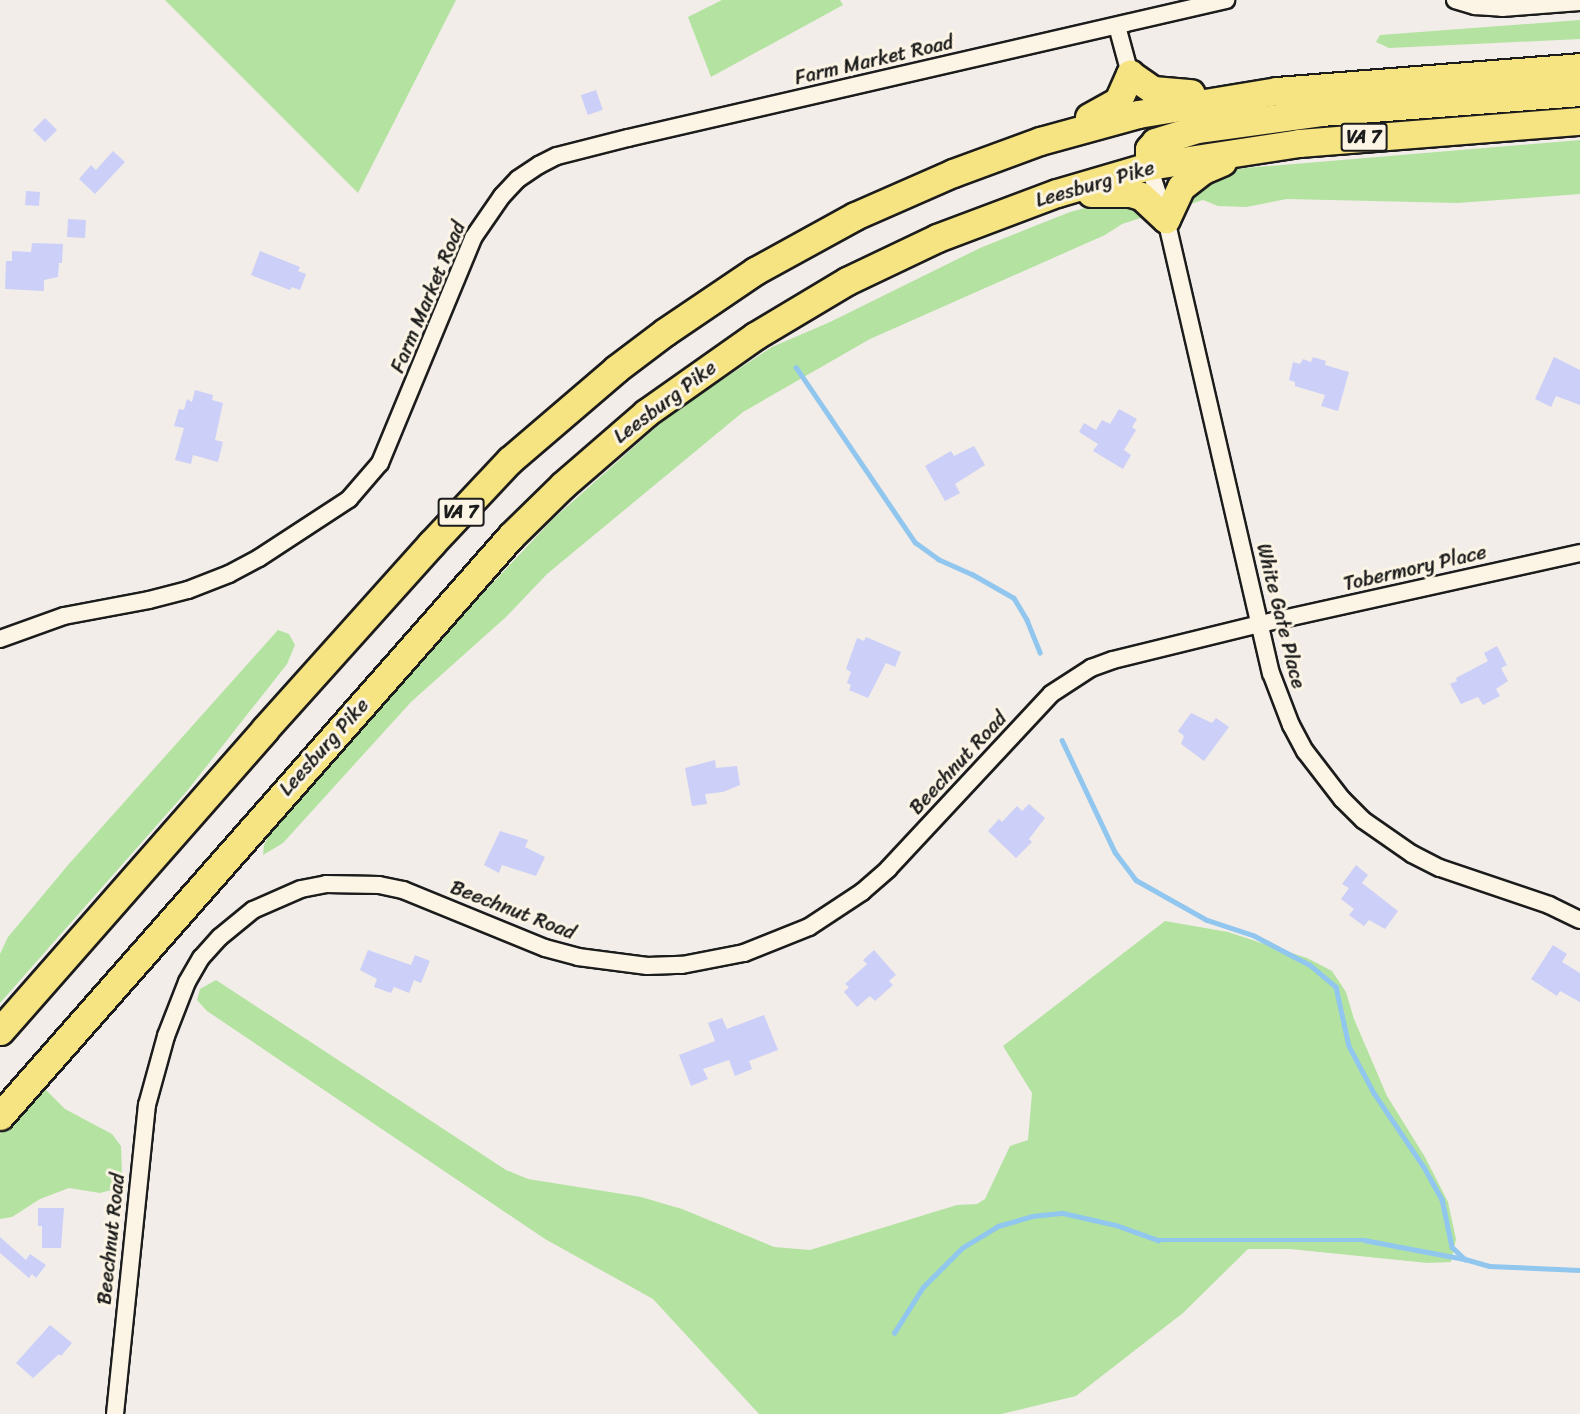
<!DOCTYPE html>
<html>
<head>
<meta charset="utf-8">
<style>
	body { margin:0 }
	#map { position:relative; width:1580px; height:1414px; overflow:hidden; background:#f2ede9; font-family:Sriracha,sans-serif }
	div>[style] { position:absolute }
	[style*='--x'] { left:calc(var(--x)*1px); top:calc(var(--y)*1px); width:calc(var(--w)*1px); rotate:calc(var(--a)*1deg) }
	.green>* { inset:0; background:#b4e2a1 }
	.stream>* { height:4.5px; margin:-2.25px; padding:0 2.25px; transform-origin:2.25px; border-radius:2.25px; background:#91c6ef }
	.building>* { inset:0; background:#cccff7; transform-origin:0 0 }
	.roads { filter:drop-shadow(2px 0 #1c1c1c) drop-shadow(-2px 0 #1c1c1c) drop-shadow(0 2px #1c1c1c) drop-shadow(0 -2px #1c1c1c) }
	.minor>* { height:16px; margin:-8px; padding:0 8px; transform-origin:8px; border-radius:8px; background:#fcf5e5 }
	.trunk>* { height:27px; margin:-13.5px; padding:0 13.5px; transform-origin:13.5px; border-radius:13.5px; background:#f6e381 }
	span { translate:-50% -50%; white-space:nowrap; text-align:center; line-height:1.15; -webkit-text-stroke:6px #fcf5e5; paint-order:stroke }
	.shield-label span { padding:2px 4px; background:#fcf5e5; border:2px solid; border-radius:4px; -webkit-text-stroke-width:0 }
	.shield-label { font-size:18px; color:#1c1c1c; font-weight:700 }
	.street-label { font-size:20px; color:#1c1c1c }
</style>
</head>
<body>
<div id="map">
	<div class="green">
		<div style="clip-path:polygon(165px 0,456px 0,358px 193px)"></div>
		<div style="clip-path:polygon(722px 0,840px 0,843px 5px,711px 77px,688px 17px)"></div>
		<div style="clip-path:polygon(1580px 20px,1580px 39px,1389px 48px,1376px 42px,1380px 35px)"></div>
		<div style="clip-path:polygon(1580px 140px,1580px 194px,1458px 203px,1287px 199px,1246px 207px,1218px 206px,1203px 200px,1184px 206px,1203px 176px,1233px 169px)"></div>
		<div style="clip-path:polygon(1119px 199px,1150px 215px,1122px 224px,1105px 235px,870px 339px,743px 412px,547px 574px,506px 617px,411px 702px,283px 843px,263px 855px,264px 845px,272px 829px,455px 623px,552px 520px,672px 413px,772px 347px,830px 322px,980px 248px,1070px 212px)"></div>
		<div style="clip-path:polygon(278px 630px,289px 634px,295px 645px,287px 664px,187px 791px,0 1003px,0 954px,8px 937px,68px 865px)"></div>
		<div style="clip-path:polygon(1165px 921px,1228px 932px,1307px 958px,1332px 971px,1346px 992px,1354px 1019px,1387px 1096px,1425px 1157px,1448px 1202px,1456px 1239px,1451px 1262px,1428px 1263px,1290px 1249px,1248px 1249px,1183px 1313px,1076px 1396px,1001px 1414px,759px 1414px,653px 1299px,545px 1239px,207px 1011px,197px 1000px,200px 989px,216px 980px,506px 1170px,528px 1179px,641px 1197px,682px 1209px,774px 1247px,810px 1250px,957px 1205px,977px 1204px,985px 1199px,1010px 1146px,1028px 1140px,1032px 1093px,1003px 1046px)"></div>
		<div style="clip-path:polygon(42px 1086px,65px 1109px,112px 1134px,121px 1146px,122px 1174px,115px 1189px,100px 1193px,69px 1188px,40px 1199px,12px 1217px,0 1219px,0 1134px)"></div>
	</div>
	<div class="stream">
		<div style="--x:796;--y:367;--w:212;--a:55.8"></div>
		<div style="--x:915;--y:542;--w:29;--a:36"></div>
		<div style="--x:938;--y:559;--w:37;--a:24"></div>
		<div style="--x:972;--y:574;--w:48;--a:29.7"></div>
		<div style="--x:1014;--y:598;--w:26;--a:59"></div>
		<div style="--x:1027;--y:620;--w:35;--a:68"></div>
		<div style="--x:1062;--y:740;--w:124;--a:64.7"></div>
		<div style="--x:1115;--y:852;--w:35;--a:53"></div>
		<div style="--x:1136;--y:880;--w:81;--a:29.4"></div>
		<div style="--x:1207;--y:920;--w:48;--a:18.1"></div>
		<div style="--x:1253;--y:935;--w:64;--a:27.8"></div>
		<div style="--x:1310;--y:965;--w:34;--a:40"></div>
		<div style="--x:1336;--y:987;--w:60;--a:77.6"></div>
		<div style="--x:1349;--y:1046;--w:53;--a:62"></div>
		<div style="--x:1374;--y:1093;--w:89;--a:56"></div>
		<div style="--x:1424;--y:1167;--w:37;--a:61"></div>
		<div style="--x:1442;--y:1199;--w:49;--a:78.2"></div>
		<div style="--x:1452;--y:1247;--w:18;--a:43"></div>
		<div style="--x:894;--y:1333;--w:54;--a:-57.8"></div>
		<div style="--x:923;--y:1287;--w:55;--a:-45"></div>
		<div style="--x:962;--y:1248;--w:42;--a:-31.4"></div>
		<div style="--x:998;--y:1226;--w:35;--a:-16"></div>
		<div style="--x:1032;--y:1216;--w:31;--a:-6"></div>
		<div style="--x:1063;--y:1213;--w:54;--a:12.8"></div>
		<div style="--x:1116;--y:1225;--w:45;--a:19.7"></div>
		<div style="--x:1158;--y:1240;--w:206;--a:0"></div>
		<div style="--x:1364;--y:1240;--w:103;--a:10.7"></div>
		<div style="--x:1465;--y:1259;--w:25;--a:16"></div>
		<div style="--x:1489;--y:1266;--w:91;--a:2.5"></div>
	</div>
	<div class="building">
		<div style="left:596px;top:90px;width:21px;height:16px;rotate:71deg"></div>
		<div style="left:45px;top:118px;width:17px;height:17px;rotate:45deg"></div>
		<div style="clip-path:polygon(113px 151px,125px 162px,95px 194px,79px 179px,91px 165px,96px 170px)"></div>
		<div style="left:26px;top:191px;width:14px;height:14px;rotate:4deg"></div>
		<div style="left:68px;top:219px;width:18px;height:18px;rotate:3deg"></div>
		<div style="clip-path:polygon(32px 243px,63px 244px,62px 263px,59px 263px,58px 277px,44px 280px,44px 291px,5px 289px,6px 261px,12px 261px,12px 251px,31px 252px)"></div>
		<div style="clip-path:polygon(260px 251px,300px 267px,298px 271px,306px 274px,300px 290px,292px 287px,290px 290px,251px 275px)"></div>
		<div style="clip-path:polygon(1313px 357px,1326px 361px,1325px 365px,1349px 372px,1338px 411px,1321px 406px,1325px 395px,1295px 386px,1295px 382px,1289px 380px,1293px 362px,1300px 364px,1303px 359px,1311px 362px)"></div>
		<div style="clip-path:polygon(1554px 357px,1580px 370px,1580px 405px,1556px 396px,1551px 407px,1535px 399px)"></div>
		<div style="clip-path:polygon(195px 390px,213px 395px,212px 400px,223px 403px,215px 440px,223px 442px,218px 462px,193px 455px,191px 464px,175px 460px,184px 428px,174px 426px,179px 409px,184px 410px,187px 399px,192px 402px)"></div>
		<div style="clip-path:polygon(1119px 409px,1137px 419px,1132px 427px,1136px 430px,1124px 450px,1131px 455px,1123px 469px,1093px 451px,1098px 444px,1079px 432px,1084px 423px,1096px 430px,1102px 420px,1110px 424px)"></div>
		<div style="clip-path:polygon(974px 446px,985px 465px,955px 484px,960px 493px,945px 501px,925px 466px,951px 451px,954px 456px)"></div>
		<div style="clip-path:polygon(866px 637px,901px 652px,895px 667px,886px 663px,868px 698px,849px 690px,851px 685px,847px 683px,851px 672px,846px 669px,857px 638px,864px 641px)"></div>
		<div style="clip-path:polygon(1497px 646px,1507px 665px,1501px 668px,1508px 681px,1496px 689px,1500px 696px,1483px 705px,1478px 697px,1461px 704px,1450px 684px,1457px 681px,1456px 678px,1488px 661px,1484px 653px)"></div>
		<div style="clip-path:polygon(1191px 713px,1212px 723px,1216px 718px,1229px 727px,1204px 761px,1181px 744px,1184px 736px,1178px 731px)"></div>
		<div style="clip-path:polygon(715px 760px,716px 768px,737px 766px,740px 785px,723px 792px,705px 794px,707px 804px,692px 806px,685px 768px)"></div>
		<div style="clip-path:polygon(1029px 804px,1045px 818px,1029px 839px,1032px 842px,1016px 858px,988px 831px,999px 819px,1002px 822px,1017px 806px,1022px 811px)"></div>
		<div style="clip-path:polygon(500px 831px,528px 840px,525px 847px,545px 857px,536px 876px,502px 865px,499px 873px,484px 865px)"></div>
		<div style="clip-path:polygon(1356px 865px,1368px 875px,1362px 883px,1398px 911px,1385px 929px,1369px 920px,1364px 926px,1349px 915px,1354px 909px,1341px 899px,1349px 888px,1342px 884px)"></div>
		<div style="clip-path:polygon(1553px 945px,1567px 954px,1562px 962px,1580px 973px,1580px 1002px,1560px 991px,1557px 996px,1531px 979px)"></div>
		<div style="clip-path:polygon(368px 950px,411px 965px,415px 955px,430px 961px,421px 983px,414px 980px,409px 993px,394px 987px,391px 993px,374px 987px,377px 979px,360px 970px)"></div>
		<div style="clip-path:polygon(874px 950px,896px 975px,889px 981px,893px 985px,875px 1001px,870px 996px,857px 1007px,844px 992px,849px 987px,845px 984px,867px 964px,863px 960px)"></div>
		<div style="clip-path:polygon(764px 1015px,778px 1050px,749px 1061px,752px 1069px,735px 1076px,729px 1060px,703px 1069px,708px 1079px,691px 1086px,679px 1055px,715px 1041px,708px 1023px,722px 1018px,727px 1029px)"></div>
		<div style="clip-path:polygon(38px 1208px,64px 1208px,61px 1248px,42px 1248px,42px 1226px,38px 1226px)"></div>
		<div style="clip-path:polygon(0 1237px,26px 1260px,30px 1254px,46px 1265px,36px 1278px,32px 1274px,29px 1278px,0 1253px)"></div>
		<div style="clip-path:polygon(50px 1325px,72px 1343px,61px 1356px,59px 1354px,33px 1378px,16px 1363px)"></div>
	</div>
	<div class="roads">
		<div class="minor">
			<div style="--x:1455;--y:0;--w:21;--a:17"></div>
			<div style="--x:1475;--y:6;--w:27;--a:4"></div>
			<div style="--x:1502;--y:8;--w:78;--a:-4.4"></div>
			<div style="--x:1117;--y:26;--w:50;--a:74.8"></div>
			<div style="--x:1149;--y:166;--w:56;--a:72.2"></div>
			<div style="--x:1166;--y:219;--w:466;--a:77"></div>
			<div style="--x:1271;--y:673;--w:56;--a:69"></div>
			<div style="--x:1291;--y:725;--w:30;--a:62"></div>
			<div style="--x:1305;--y:751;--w:61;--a:52.4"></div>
			<div style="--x:1342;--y:799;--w:30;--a:45"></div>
			<div style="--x:1363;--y:820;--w:60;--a:34.8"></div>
			<div style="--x:1412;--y:854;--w:31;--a:27"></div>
			<div style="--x:1440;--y:868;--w:115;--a:18.7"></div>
			<div style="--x:1549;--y:905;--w:34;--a:26"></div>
			<div style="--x:0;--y:639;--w:68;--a:-19.8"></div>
			<div style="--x:64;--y:616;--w:86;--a:-10.7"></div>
			<div style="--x:149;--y:600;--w:40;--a:-14.4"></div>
			<div style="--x:188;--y:590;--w:44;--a:-21.3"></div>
			<div style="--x:229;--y:574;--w:34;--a:-28"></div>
			<div style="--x:259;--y:558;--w:108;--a:-33.2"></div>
			<div style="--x:349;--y:499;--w:48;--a:-49.3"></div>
			<div style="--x:380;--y:463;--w:243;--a:-67.5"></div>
			<div style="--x:473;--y:238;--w:51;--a:-55.4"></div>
			<div style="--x:502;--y:196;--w:23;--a:-47"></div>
			<div style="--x:518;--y:179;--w:25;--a:-34"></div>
			<div style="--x:539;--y:165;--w:20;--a:-27"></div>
			<div style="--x:557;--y:156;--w:73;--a:-14.2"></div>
			<div style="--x:628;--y:138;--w:614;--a:-12.99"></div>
			<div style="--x:115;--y:1414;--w:311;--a:-84.1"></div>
			<div style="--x:147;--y:1105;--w:72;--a:-74.6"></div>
			<div style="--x:166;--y:1036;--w:58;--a:-68.7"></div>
			<div style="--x:187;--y:982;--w:28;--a:-60"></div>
			<div style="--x:201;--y:958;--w:28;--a:-48"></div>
			<div style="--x:220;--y:937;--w:43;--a:-39.3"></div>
			<div style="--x:253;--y:910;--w:52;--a:-23.6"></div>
			<div style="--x:301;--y:889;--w:25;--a:-11"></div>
			<div style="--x:326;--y:884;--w:53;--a:1.1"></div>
			<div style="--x:379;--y:885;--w:25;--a:12"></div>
			<div style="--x:403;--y:890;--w:153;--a:22.2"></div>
			<div style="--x:545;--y:948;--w:34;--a:15"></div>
			<div style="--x:578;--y:957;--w:70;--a:7.4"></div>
			<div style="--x:647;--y:966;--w:35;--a:-2"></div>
			<div style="--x:682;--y:965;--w:63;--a:-11"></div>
			<div style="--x:744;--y:953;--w:70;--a:-21.8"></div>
			<div style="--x:809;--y:927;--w:64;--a:-33.4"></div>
			<div style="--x:862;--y:892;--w:35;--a:-41"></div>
			<div style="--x:888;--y:869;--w:239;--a:-47"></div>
			<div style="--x:1051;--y:694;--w:48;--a:-33"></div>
			<div style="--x:1091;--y:668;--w:23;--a:-20"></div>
			<div style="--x:1113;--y:660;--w:151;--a:-13.8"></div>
			<div style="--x:1260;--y:624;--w:328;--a:-12.5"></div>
		</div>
		<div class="trunk">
			<div style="--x:1089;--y:117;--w:33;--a:-29"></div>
			<div style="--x:1118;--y:101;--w:30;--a:-66"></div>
			<div style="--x:1130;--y:74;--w:28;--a:35"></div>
			<div style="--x:1153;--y:90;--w:38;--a:5"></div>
			<div style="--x:1149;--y:166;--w:17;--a:-90"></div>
			<div style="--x:1149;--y:149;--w:9;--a:-49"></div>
			<div style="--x:1155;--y:142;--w:44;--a:-17.2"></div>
			<div style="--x:1197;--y:129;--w:125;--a:-7.8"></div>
			<div style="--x:1321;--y:112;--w:260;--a:-4.4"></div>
			<div style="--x:1091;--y:193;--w:39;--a:0"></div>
			<div style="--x:1130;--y:193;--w:11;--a:15"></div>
			<div style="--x:1141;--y:196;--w:34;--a:43"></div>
			<div style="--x:1166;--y:219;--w:35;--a:-65"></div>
			<div style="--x:1181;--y:187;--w:28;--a:-38"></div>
			<div style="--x:1203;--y:170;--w:21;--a:-23"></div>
			<div style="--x:0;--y:1031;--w:402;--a:-48.7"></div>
			<div style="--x:265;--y:729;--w:249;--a:-48.1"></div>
			<div style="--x:431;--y:544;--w:115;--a:-46.8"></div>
			<div style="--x:510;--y:460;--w:140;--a:-40.6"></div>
			<div style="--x:616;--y:369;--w:61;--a:-37.1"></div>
			<div style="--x:665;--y:332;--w:109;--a:-34.1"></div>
			<div style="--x:755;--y:271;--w:114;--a:-28.8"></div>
			<div style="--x:855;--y:216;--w:107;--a:-23.7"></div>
			<div style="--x:953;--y:173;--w:93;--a:-20.2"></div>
			<div style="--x:1040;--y:141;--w:102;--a:-15.4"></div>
			<div style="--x:1138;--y:114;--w:141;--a:-9.4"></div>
			<div style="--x:1277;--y:91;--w:304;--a:-4.5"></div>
			<div style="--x:0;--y:1116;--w:773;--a:-48.62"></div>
			<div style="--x:511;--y:536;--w:73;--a:-44.4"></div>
			<div style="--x:563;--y:485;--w:110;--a:-40.9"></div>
			<div style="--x:646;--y:413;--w:133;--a:-35.2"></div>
			<div style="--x:755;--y:336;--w:107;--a:-30.9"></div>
			<div style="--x:847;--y:281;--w:100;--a:-25.5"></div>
			<div style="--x:937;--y:238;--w:128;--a:-20.6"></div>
			<div style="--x:1057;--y:193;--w:96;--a:-16.4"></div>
			<div style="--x:1149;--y:166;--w:152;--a:-8.7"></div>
			<div style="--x:1299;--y:143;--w:282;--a:-4.5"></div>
		</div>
	</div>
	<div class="shield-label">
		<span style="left:1364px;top:137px">VA 7</span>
		<span style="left:461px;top:512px">VA 7</span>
	</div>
	<div class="street-label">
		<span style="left:874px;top:60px;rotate:-13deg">Farm Market Road</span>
		<span style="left:1095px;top:184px;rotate:-16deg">Leesburg Pike</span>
		<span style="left:428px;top:297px;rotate:-67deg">Farm Market Road</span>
		<span style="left:665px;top:402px;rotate:-37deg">Leesburg Pike</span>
		<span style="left:1415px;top:568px;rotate:-13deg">Tobermory Place</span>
		<span style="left:1281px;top:616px;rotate:76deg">White Gate Place</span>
		<span style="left:324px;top:747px;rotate:-48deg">Leesburg Pike</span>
		<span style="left:958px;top:763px;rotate:-47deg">Beechnut Road</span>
		<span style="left:513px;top:910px;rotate:21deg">Beechnut Road</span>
		<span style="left:111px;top:1239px;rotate:-84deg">Beechnut Road</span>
	</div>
</div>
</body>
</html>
